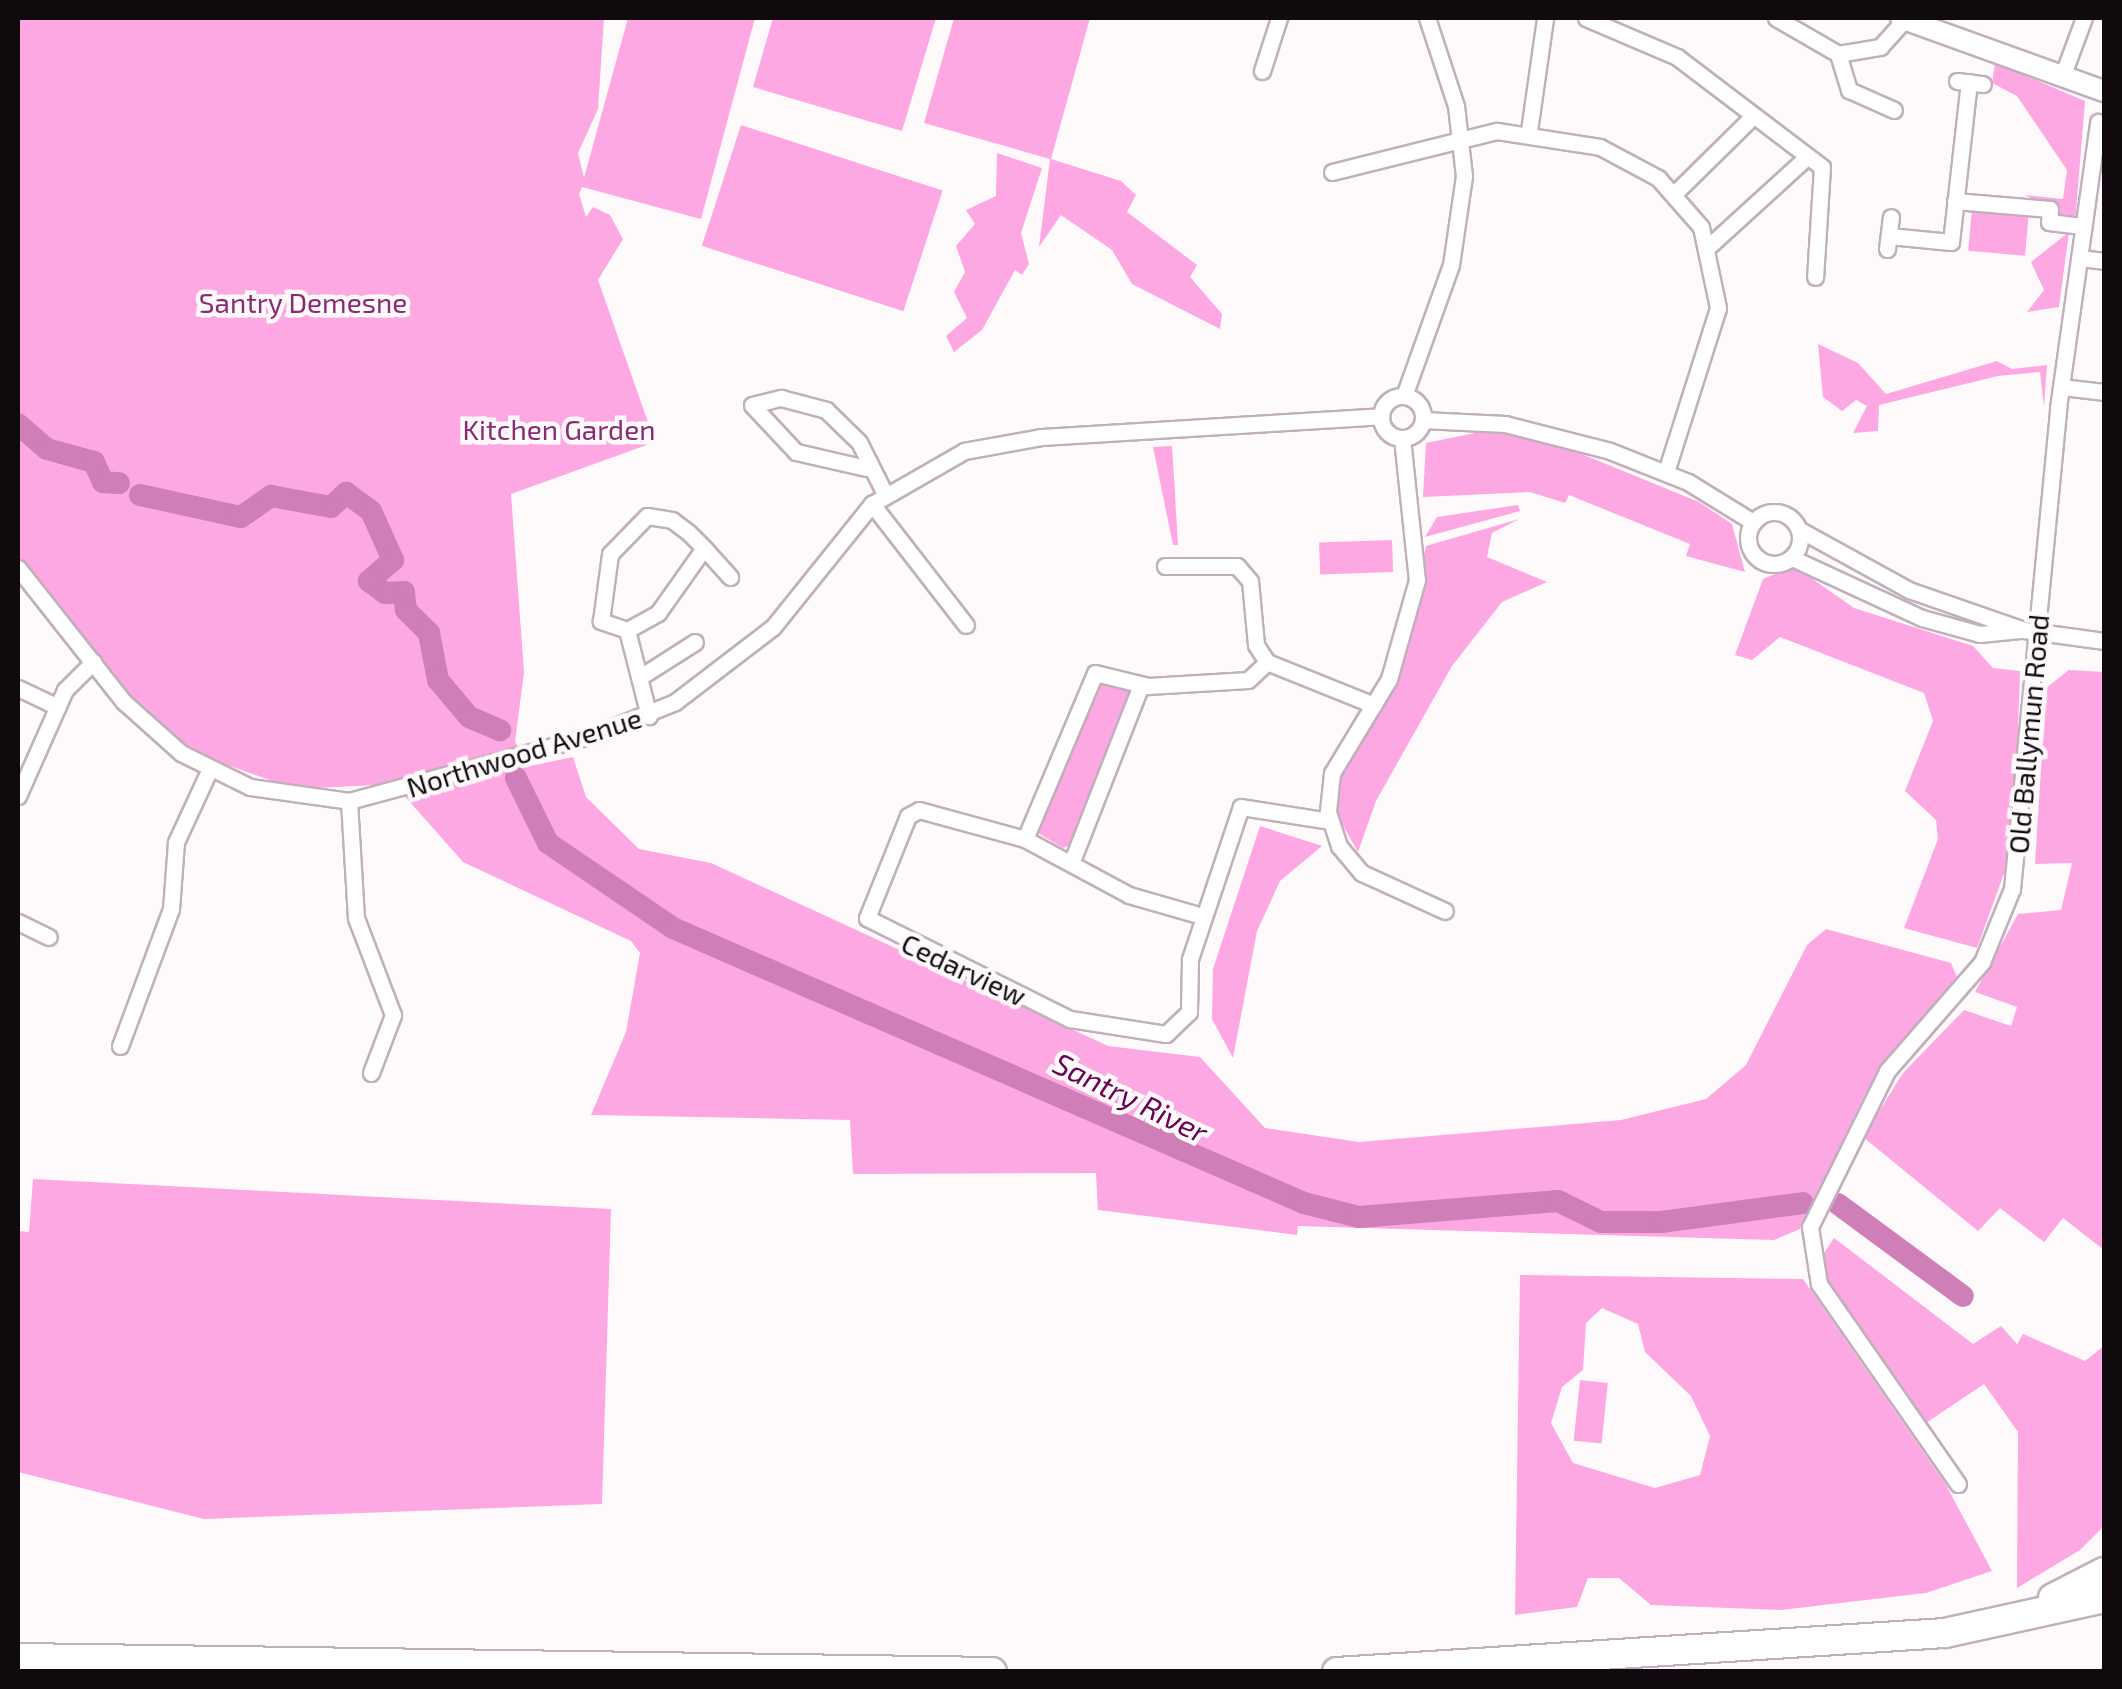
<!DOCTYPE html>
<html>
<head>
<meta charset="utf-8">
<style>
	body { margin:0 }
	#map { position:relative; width:2122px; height:1689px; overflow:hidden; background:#fefafc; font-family:"Exo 2",sans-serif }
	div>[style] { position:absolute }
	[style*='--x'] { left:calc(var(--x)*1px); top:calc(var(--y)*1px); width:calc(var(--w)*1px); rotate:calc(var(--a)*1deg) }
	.green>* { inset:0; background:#fda8e3; transform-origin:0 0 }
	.river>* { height:22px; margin:-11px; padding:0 11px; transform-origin:11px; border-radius:11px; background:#cf7eb7 }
	.roads { filter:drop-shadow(2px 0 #c2afbc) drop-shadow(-2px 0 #c2afbc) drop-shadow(0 2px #c2afbc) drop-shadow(0 -2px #c2afbc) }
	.minor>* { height:15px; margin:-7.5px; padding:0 7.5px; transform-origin:7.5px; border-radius:7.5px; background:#fff }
	.minor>.ring { margin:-7.5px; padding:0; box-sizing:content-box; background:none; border:15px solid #fff; border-radius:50% }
	.secondary>* { height:20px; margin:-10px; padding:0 10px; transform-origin:10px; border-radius:10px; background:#fff }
	.motorway>* { height:28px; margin:-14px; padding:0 14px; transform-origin:14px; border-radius:14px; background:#fff }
	span { translate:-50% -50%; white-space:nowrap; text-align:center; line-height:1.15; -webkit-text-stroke:9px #fefafc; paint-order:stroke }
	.park-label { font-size:28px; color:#892a73 }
	.street-label { font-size:28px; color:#100a0e }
	.water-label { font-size:30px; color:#680055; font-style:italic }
	.frame { position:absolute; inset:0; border:20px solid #100a0e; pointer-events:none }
</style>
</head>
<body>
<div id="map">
	<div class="green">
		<div style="clip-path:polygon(18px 18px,604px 18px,598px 109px,578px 153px,584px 178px,628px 18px,755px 18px,701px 219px,582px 187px,579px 194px,586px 217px,593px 207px,610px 215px,623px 239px,598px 280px,655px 442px,511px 494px,524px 672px,515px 742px,530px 766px,573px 757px,586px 797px,639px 849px,711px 863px,1108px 1046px,1200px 1057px,1265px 1128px,1359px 1142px,1621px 1120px,1706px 1099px,1746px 1065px,1807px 945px,1826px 929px,1951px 963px,1958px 980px,1865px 1094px,1800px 1229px,1774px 1240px,1298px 1226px,1297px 1235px,1098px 1210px,1096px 1173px,853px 1174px,850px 1120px,591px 1115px,626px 1032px,640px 953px,631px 941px,463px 862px,394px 784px,295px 789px,205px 757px,146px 716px,18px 563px)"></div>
		<div style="clip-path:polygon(773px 18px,936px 18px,902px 131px,753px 87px)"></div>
		<div style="clip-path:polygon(954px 18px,1090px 18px,1051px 159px,1121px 181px,1136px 195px,1127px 212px,1197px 265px,1190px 277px,1222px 314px,1220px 329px,1132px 284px,1112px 250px,1061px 215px,1039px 247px,1050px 159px,924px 123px)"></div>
		<div style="clip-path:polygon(1995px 63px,2085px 101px,2075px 223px,2025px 195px,2063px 199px,2067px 170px,2017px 96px,1992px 83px)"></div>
		<div style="left:741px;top:125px;width:212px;height:127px;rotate:18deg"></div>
		<div style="clip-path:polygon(997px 153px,1042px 168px,1021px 233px,1029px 264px,1022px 275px,1015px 270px,982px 330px,954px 352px,946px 336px,967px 318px,954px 292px,965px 272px,956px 246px,975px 224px,966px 210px,996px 196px)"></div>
		<div style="left:1972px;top:208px;width:57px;height:43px;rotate:5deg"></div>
		<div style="clip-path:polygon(2069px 232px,2059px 307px,2027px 312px,2044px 290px,2031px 262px)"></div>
		<div style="clip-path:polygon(1818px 344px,1858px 363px,1886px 394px,1997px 361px,2012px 369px,2047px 365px,2044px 407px,2040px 372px,1998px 376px,1879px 405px,1878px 431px,1853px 433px,1867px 406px,1856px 400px,1842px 411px,1823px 397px)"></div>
		<div style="clip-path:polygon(1490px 430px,1567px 448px,1699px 502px,1732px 524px,1745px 572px,1686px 556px,1690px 544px,1569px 495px,1565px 503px,1530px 492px,1423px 497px,1426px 443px)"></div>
		<div style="clip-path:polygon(1172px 446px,1178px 545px,1173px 545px,1153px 447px)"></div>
		<div style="clip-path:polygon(1518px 505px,1520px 511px,1425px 537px,1437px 517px)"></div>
		<div style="clip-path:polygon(1519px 519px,1492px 533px,1487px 557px,1547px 582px,1502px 602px,1452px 666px,1376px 801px,1358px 852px,1337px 815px,1336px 788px,1397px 679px,1426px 546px)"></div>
		<div style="left:1392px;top:540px;width:32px;height:73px;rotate:88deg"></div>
		<div style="clip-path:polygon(1794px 566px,1854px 608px,1973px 646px,1993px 668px,2020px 671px,2014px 846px,1977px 948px,1904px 928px,1938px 839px,1936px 820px,1905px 791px,1933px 721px,1924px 693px,1780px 637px,1752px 660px,1735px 655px,1763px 579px)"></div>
		<div style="clip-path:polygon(2069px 670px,2104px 672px,2104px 1250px,2063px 1218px,2044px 1242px,2000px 1208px,1978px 1231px,1863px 1137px,1903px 1073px,1964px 1010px,2011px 1026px,2017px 1007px,1975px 992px,2018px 914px,2061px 910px,2072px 863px,2035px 864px,2046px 688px)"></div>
		<div style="clip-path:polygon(1096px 681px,1132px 693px,1072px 844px,1063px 848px,1036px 832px)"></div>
		<div style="clip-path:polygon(1260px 826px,1322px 846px,1280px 881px,1257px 931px,1233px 1058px,1212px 1019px,1213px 969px)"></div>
		<div style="clip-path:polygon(33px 1179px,611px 1209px,602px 1504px,204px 1519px,18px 1472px,18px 1231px,29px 1232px)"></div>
		<div style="clip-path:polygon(1834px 1238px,1973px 1344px,2001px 1326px,2017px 1344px,2023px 1334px,2085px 1361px,2104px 1346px,2104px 1526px,2080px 1550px,2017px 1588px,2018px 1432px,1984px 1384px,1926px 1423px,1828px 1282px,1822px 1256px)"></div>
		<div style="clip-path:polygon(evenodd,1520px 1275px,1803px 1279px,1946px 1485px,1992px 1571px,1926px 1593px,1781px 1610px,1651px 1605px,1619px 1578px,1588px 1578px,1577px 1607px,1515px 1615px,1520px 1275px,1602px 1308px,1638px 1324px,1645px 1352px,1691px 1396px,1710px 1436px,1700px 1475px,1655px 1488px,1573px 1463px,1551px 1423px,1562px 1387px,1583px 1370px,1586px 1323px,1602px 1308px)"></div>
		<div style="left:1580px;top:1380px;width:28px;height:61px;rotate:6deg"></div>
	</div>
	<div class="river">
		<div style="--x:18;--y:424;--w:38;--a:41"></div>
		<div style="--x:47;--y:449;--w:49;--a:15.5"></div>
		<div style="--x:94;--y:462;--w:22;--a:66"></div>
		<div style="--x:103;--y:482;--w:16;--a:4"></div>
		<div style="--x:140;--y:495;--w:103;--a:12.3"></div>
		<div style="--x:241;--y:517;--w:37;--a:-35"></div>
		<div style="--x:271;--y:496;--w:61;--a:10.4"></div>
		<div style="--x:331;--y:507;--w:21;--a:-43"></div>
		<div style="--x:346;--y:493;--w:31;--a:36"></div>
		<div style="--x:371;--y:511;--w:54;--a:65.8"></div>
		<div style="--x:393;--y:560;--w:32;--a:139"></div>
		<div style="--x:369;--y:581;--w:20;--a:37"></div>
		<div style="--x:385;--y:593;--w:19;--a:-3"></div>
		<div style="--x:404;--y:592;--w:18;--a:84"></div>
		<div style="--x:406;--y:610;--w:33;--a:45"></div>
		<div style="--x:429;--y:633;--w:48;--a:79.2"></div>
		<div style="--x:438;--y:680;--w:48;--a:50"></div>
		<div style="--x:469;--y:717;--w:34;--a:23"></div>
		<div style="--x:516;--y:778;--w:72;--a:63.8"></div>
		<div style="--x:548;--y:843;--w:151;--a:34.2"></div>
		<div style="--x:673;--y:928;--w:688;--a:23.55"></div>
		<div style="--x:1304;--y:1203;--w:57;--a:14.3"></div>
		<div style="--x:1359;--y:1217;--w:200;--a:-4.6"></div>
		<div style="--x:1558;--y:1201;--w:48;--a:26"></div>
		<div style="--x:1601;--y:1222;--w:60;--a:0"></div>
		<div style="--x:1661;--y:1222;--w:143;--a:-7.6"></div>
		<div style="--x:1838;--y:1204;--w:155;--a:36.4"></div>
	</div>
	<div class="roads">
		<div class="minor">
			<div style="--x:1586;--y:18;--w:99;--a:23.2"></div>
			<div style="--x:1677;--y:57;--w:182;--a:37.2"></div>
			<div style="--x:1822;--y:167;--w:110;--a:93.6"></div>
			<div style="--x:1776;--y:18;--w:72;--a:30.1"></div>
			<div style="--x:1838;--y:54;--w:43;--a:-9.5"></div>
			<div style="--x:1880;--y:47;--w:38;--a:-48"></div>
			<div style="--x:1838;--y:54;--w:38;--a:73"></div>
			<div style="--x:1849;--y:90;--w:49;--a:24"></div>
			<div style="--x:1262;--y:71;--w:56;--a:-72.2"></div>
			<div style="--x:2062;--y:77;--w:63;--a:-69.6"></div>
			<div style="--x:1957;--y:81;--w:26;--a:7"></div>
			<div style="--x:1529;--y:131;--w:114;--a:-81.9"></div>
			<div style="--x:1332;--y:172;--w:170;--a:-14"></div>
			<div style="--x:1497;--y:131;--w:104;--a:8.8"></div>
			<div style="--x:1600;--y:147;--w:66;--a:28.1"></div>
			<div style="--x:1658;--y:178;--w:65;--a:48.7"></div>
			<div style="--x:1701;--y:227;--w:83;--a:78.1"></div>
			<div style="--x:1718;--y:308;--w:172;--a:107.6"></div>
			<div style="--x:1675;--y:193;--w:107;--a:-44.6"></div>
			<div style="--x:1955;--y:201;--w:95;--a:4.8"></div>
			<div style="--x:2050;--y:209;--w:13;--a:94"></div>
			<div style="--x:2049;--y:222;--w:35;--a:7"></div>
			<div style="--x:1889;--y:236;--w:62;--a:5.5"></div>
			<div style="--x:1951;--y:242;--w:161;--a:-83.6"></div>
			<div style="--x:1708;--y:247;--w:134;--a:-42.3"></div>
			<div style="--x:1887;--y:249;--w:32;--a:-83"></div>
			<div style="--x:2080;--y:258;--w:24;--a:7"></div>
			<div style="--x:2061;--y:387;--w:43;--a:6.6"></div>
			<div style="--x:1404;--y:396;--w:139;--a:-70.3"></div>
			<div style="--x:1451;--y:265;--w:90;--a:-81.7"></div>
			<div style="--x:1464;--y:176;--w:70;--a:-96.5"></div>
			<div style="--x:1456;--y:106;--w:93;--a:-108.2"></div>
			<div class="ring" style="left:1381px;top:396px;width:27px;height:27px"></div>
			<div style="--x:1423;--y:420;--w:82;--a:2.8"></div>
			<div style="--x:1505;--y:424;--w:108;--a:14.4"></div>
			<div style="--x:1610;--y:451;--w:84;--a:21.7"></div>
			<div style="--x:1688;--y:482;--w:76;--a:31.6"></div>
			<div style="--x:1402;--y:438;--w:143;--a:84"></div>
			<div style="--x:1417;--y:580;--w:103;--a:105.8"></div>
			<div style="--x:1389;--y:679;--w:110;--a:121.2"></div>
			<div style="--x:1332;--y:773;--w:39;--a:96"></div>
			<div style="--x:1328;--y:812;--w:36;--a:72"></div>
			<div style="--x:1339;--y:846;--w:35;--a:50"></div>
			<div style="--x:1362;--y:873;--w:91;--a:24.6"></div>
			<div style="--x:866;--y:468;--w:72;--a:-167.1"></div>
			<div style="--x:796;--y:452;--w:64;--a:-133.1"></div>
			<div style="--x:752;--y:405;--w:30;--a:-14"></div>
			<div style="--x:781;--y:398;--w:47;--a:14.9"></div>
			<div style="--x:826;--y:410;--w:46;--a:44.1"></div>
			<div style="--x:859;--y:442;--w:58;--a:63.4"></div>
			<div style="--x:872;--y:504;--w:153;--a:52.2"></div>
			<div class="ring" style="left:1748px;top:512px;width:37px;height:37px"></div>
			<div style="--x:1800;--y:530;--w:124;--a:28.8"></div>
			<div style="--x:1909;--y:590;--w:122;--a:19.2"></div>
			<div style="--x:2024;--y:630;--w:81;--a:7.8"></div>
			<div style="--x:704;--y:548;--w:80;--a:125.3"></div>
			<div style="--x:658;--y:613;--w:35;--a:151"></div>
			<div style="--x:627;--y:630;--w:28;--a:-161"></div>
			<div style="--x:601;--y:621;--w:68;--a:-82.3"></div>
			<div style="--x:610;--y:554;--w:53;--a:-45.8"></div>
			<div style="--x:647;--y:516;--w:25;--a:9"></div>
			<div style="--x:672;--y:520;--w:21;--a:37"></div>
			<div style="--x:689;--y:533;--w:21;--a:45"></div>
			<div style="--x:704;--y:548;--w:39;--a:48"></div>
			<div style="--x:1792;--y:558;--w:143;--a:24.8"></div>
			<div style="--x:1922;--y:618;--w:60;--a:15.4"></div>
			<div style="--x:1980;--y:634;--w:40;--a:-5.7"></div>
			<div style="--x:1165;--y:566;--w:72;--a:0"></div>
			<div style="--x:1237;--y:566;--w:20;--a:49"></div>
			<div style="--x:1250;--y:581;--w:64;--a:84.6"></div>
			<div style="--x:1256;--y:645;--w:20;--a:57"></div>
			<div style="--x:1267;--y:662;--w:115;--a:21.9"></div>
			<div style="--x:18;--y:568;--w:171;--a:51.7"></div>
			<div style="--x:124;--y:702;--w:76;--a:41.8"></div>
			<div style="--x:181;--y:753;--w:77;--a:26.2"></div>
			<div style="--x:250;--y:787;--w:100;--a:8"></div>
			<div style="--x:349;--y:801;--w:253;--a:-15.1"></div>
			<div style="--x:593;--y:735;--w:88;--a:-21.9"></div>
			<div style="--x:675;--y:702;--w:123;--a:-37.4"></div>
			<div style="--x:773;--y:627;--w:158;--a:-51.2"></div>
			<div style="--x:872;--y:504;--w:106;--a:-29.9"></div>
			<div style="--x:964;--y:451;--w:78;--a:-10.3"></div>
			<div style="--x:1041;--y:437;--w:341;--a:-3.5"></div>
			<div style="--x:627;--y:630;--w:89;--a:75.7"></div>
			<div style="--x:640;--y:677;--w:65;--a:-32.5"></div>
			<div style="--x:18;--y:688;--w:44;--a:25.4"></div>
			<div style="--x:18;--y:796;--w:116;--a:-66.1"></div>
			<div style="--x:65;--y:690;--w:40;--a:-45"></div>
			<div style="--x:349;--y:801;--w:117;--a:86.6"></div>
			<div style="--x:356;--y:918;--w:104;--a:69.1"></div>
			<div style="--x:393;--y:1015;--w:62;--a:110.8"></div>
			<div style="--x:1025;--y:839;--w:180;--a:-67.1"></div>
			<div style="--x:1095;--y:673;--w:55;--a:13.8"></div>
			<div style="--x:1148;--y:686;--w:100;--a:-3.4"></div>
			<div style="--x:1248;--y:680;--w:26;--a:-43"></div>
			<div style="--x:1072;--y:861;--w:189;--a:-68.6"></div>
			<div style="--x:1202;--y:916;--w:76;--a:-164"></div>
			<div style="--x:1129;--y:895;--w:118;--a:-151.7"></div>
			<div style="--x:1025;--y:839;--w:110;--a:-164.7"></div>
			<div style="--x:919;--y:810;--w:13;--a:151"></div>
			<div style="--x:908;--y:816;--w:110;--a:111.9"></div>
			<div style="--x:867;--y:918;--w:227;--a:26.5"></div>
			<div style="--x:1070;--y:1019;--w:97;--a:8.9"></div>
			<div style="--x:1166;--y:1034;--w:32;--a:-44"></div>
			<div style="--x:1189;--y:1012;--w:53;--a:-88.9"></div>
			<div style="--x:1190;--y:959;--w:160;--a:-71.5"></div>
			<div style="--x:1241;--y:807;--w:90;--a:8.9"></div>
			<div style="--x:18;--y:922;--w:34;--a:26"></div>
			<div style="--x:120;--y:1046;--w:146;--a:-69.6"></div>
			<div style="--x:171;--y:909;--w:67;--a:-85.7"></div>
			<div style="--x:176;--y:842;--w:78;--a:-65.1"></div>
			<div style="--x:1958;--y:1484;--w:244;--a:-124.8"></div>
			<div style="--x:1819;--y:1284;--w:58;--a:-99"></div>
			<div style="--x:1810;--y:1227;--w:174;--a:-63.7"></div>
			<div style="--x:1887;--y:1071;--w:145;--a:-48.9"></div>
			<div style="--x:1982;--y:962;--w:79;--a:-67.7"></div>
			<div style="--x:2012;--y:889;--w:483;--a:-84.5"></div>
			<div style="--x:2058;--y:408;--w:289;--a:-82"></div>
		</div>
		<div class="secondary">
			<div style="--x:1901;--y:18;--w:216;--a:19.8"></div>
		</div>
		<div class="motorway">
			<div style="--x:2053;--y:1598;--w:57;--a:-27"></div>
			<div style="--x:18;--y:1658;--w:974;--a:0.82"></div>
			<div style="--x:1337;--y:1672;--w:609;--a:-3.67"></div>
			<div style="--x:1945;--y:1633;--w:163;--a:-12.4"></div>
		</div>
	</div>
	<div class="park-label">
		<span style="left:303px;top:302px">Santry Demesne</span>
		<span style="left:559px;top:429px">Kitchen Garden</span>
	</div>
	<div class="street-label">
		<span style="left:2028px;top:734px;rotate:-85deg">Old Ballymun Road</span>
		<span style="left:524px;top:752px;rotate:-17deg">Northwood Avenue</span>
		<span style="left:964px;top:969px;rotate:25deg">Cedarview</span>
	</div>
	<div class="water-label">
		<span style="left:1131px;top:1097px;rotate:26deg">Santry River</span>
	</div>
	<div class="frame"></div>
</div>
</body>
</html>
